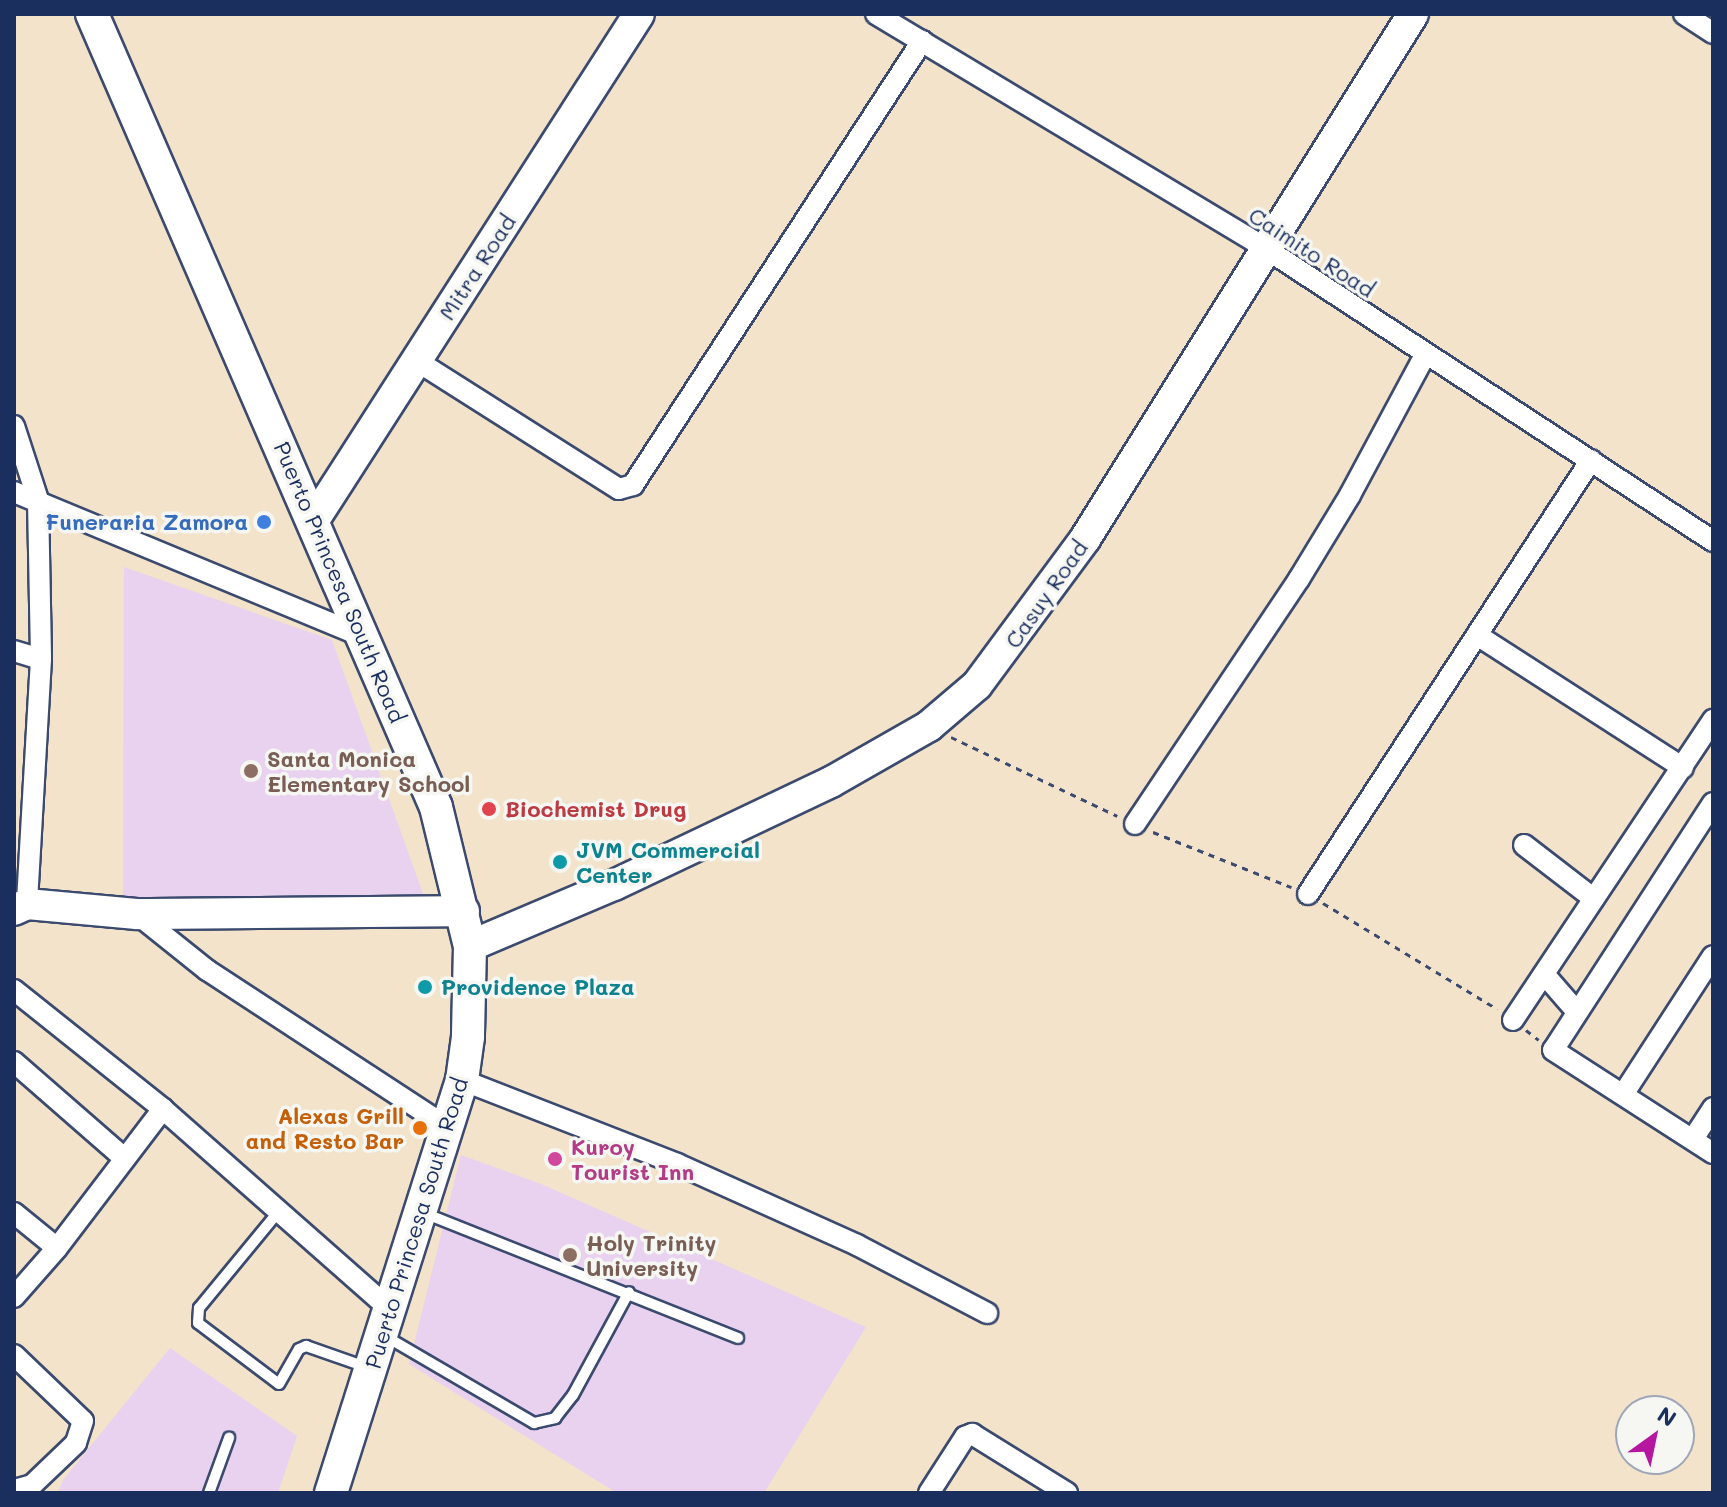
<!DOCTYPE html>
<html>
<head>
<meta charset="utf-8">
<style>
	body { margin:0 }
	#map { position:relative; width:1727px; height:1507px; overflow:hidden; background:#f2e3ca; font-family:Mali,sans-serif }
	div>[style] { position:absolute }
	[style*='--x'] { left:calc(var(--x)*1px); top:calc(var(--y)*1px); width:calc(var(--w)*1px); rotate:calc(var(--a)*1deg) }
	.built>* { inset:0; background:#e8d2ef }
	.path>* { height:3px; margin-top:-1.5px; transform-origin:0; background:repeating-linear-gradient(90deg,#3b4a6e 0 6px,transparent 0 12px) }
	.roads { filter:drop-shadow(2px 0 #3b4a6e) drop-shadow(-2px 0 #3b4a6e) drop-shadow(0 2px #3b4a6e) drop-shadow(0 -2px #3b4a6e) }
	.lane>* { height:10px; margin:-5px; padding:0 5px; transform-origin:5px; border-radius:5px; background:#fff }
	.street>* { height:20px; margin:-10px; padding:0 10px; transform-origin:10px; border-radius:10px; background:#fff }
	.secondary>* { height:30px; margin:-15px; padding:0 15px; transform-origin:15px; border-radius:15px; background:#fff }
	.primary>* { height:32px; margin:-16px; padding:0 16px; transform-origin:16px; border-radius:16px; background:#fff }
	.dots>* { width:22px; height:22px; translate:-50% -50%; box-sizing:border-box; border:4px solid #f6f6f2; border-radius:50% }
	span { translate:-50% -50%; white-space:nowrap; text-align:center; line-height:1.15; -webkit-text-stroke:7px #f6f6f2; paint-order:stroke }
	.street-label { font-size:22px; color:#1b2f5e }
	.shop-label { font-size:22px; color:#366cbe; font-weight:700 }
	.right { translate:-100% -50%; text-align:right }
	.education-label { font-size:22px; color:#785e54; font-weight:700 }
	.left { translate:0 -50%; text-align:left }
	.health-label { font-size:22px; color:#be3a42; font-weight:700 }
	.culture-label { font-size:22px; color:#0d838f; font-weight:700 }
	.food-label { font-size:22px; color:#c56008; font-weight:700 }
	.hotel-label { font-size:22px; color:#b23c85; font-weight:700 }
	.frame { position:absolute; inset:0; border:16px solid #1b2f5e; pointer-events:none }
	.north { position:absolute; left:1615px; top:1395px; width:80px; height:80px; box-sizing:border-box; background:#f6f6f2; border:2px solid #9ea6b7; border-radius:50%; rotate:33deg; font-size:22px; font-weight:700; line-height:32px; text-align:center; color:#1b2f5e }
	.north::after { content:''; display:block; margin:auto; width:28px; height:36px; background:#b5179e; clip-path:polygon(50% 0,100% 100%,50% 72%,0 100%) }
</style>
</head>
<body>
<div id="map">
	<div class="built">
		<div style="clip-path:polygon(124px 567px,332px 640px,426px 902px,123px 901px)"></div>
		<div style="clip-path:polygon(461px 1155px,541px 1184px,866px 1327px,764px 1493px,617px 1493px,409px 1364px)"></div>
		<div style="clip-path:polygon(170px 1348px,297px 1436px,278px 1493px,58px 1493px,63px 1480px)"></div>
	</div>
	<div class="path">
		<div style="--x:951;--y:737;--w:184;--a:25.4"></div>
		<div style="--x:1153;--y:832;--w:149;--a:21.7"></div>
		<div style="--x:1323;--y:903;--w:204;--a:31.3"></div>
		<div style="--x:1526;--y:1030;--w:16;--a:38"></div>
	</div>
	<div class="roads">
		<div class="lane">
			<div style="--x:279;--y:1211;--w:126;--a:129.5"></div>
			<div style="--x:199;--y:1308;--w:15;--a:94"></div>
			<div style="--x:198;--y:1323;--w:101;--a:37"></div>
			<div style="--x:279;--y:1384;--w:40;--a:-60.3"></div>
			<div style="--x:299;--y:1349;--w:8;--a:-23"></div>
			<div style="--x:306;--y:1346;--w:64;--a:19.3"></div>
			<div style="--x:424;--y:1213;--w:338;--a:21.7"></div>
			<div style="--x:385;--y:1336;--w:173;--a:30.3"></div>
			<div style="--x:534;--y:1423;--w:22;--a:-13"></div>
			<div style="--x:555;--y:1418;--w:29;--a:-52"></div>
			<div style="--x:573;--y:1395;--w:117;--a:-61.5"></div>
			<div style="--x:209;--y:1493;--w:59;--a:-70"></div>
		</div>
		<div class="street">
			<div style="--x:876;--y:14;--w:458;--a:31"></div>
			<div style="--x:1268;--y:250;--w:532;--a:33.18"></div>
			<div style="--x:1684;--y:14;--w:35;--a:33"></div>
			<div style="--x:417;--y:361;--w:239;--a:32.4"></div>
			<div style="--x:619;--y:489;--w:15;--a:-16"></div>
			<div style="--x:633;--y:485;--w:530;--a:-56.94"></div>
			<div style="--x:14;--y:426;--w:78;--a:72"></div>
			<div style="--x:38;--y:500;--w:159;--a:88.9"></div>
			<div style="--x:41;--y:659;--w:245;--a:93.3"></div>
			<div style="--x:14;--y:492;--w:377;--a:22.5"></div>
			<div style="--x:1477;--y:635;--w:245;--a:32.8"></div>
			<div style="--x:14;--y:651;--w:28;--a:17"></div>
			<div style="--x:1713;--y:803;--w:294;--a:122.9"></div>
			<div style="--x:1553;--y:1050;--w:190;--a:32.8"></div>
			<div style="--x:1135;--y:824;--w:295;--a:-56.2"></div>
			<div style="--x:1299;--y:579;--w:98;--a:-58.7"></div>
			<div style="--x:1350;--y:495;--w:159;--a:-61.8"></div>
			<div style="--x:1524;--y:845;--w:88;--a:37.6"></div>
			<div style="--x:1308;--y:894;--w:518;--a:-56.89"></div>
			<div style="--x:137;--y:914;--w:90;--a:38.7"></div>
			<div style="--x:207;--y:970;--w:288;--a:33.2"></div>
			<div style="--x:1544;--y:974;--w:50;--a:49"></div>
			<div style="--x:14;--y:990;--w:191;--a:38.6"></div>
			<div style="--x:163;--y:1109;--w:304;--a:41.4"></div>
			<div style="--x:1513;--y:1020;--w:361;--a:-56.3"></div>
			<div style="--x:14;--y:1062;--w:147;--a:41.1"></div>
			<div style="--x:462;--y:1080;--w:231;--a:21.3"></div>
			<div style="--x:677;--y:1164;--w:197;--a:24.2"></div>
			<div style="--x:857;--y:1245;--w:147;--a:27.6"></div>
			<div style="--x:1624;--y:1093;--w:163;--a:-57"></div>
			<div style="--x:1693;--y:1139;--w:37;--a:-57"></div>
			<div style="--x:14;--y:1213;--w:55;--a:39.1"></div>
			<div style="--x:14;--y:1297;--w:65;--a:-48.7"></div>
			<div style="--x:57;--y:1248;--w:175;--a:-52.7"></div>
			<div style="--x:14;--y:1355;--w:95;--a:43.7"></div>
			<div style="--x:83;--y:1421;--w:23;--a:108"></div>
			<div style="--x:76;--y:1443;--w:61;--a:136.3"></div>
			<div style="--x:32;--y:1485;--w:19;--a:164"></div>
			<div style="--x:929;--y:1493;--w:67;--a:-57.3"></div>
			<div style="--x:965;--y:1437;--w:8;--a:-23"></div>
			<div style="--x:972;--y:1434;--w:112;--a:31.8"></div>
		</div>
		<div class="secondary">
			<div style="--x:314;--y:520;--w:601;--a:-57.29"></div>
			<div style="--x:14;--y:910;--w:14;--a:-25"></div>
			<div style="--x:27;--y:904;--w:110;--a:5.2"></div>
			<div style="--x:137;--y:914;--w:327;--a:-0.5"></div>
			<div style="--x:470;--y:946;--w:156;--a:-23"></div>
			<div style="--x:614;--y:885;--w:240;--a:-25.4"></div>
			<div style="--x:831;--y:782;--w:113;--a:-29.7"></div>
			<div style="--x:929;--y:726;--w:63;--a:-40.5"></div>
			<div style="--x:977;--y:685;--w:182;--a:-53.5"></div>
			<div style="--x:1085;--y:539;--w:619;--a:-58"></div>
		</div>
		<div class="primary">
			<div style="--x:92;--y:14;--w:864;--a:66.55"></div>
			<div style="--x:436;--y:807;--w:143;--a:76.3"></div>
			<div style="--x:470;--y:946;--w:91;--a:91.3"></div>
			<div style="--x:468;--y:1037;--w:43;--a:97.9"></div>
			<div style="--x:462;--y:1080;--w:433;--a:107.6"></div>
		</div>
	</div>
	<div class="dots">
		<div style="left:264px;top:522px;background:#3f7fe0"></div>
		<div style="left:251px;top:771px;background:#8d6e63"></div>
		<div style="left:489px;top:809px;background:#e0444e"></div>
		<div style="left:560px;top:862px;background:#0f9aa8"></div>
		<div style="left:425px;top:987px;background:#0f9aa8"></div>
		<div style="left:420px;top:1128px;background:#e8710a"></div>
		<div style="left:555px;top:1159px;background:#d1479c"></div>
		<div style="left:570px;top:1255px;background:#8d6e63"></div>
	</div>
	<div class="street-label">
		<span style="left:1312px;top:252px;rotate:33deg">Caimito Road</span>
		<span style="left:477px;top:267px;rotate:-57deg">Mitra Road</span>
		<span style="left:340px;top:582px;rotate:67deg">Puerto Princesa South Road</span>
		<span style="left:1046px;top:594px;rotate:-55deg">Casuy Road</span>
		<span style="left:416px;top:1223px;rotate:-73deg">Puerto Princesa South Road</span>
	</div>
	<div class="shop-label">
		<span class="right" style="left:248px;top:522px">Funeraria Zamora</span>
	</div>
	<div class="education-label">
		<span class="left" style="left:267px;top:771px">Santa Monica<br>Elementary School</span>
		<span class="left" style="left:586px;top:1255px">Holy Trinity<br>University</span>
	</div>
	<div class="health-label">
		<span class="left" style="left:505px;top:809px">Biochemist Drug</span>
	</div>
	<div class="culture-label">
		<span class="left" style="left:576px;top:862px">JVM Commercial<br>Center</span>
		<span class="left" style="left:441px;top:987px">Providence Plaza</span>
	</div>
	<div class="food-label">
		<span class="right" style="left:404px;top:1128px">Alexas Grill<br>and Resto Bar</span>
	</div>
	<div class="hotel-label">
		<span class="left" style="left:571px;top:1159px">Kuroy<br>Tourist Inn</span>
	</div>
	<div class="frame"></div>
	<div class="north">N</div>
</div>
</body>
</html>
